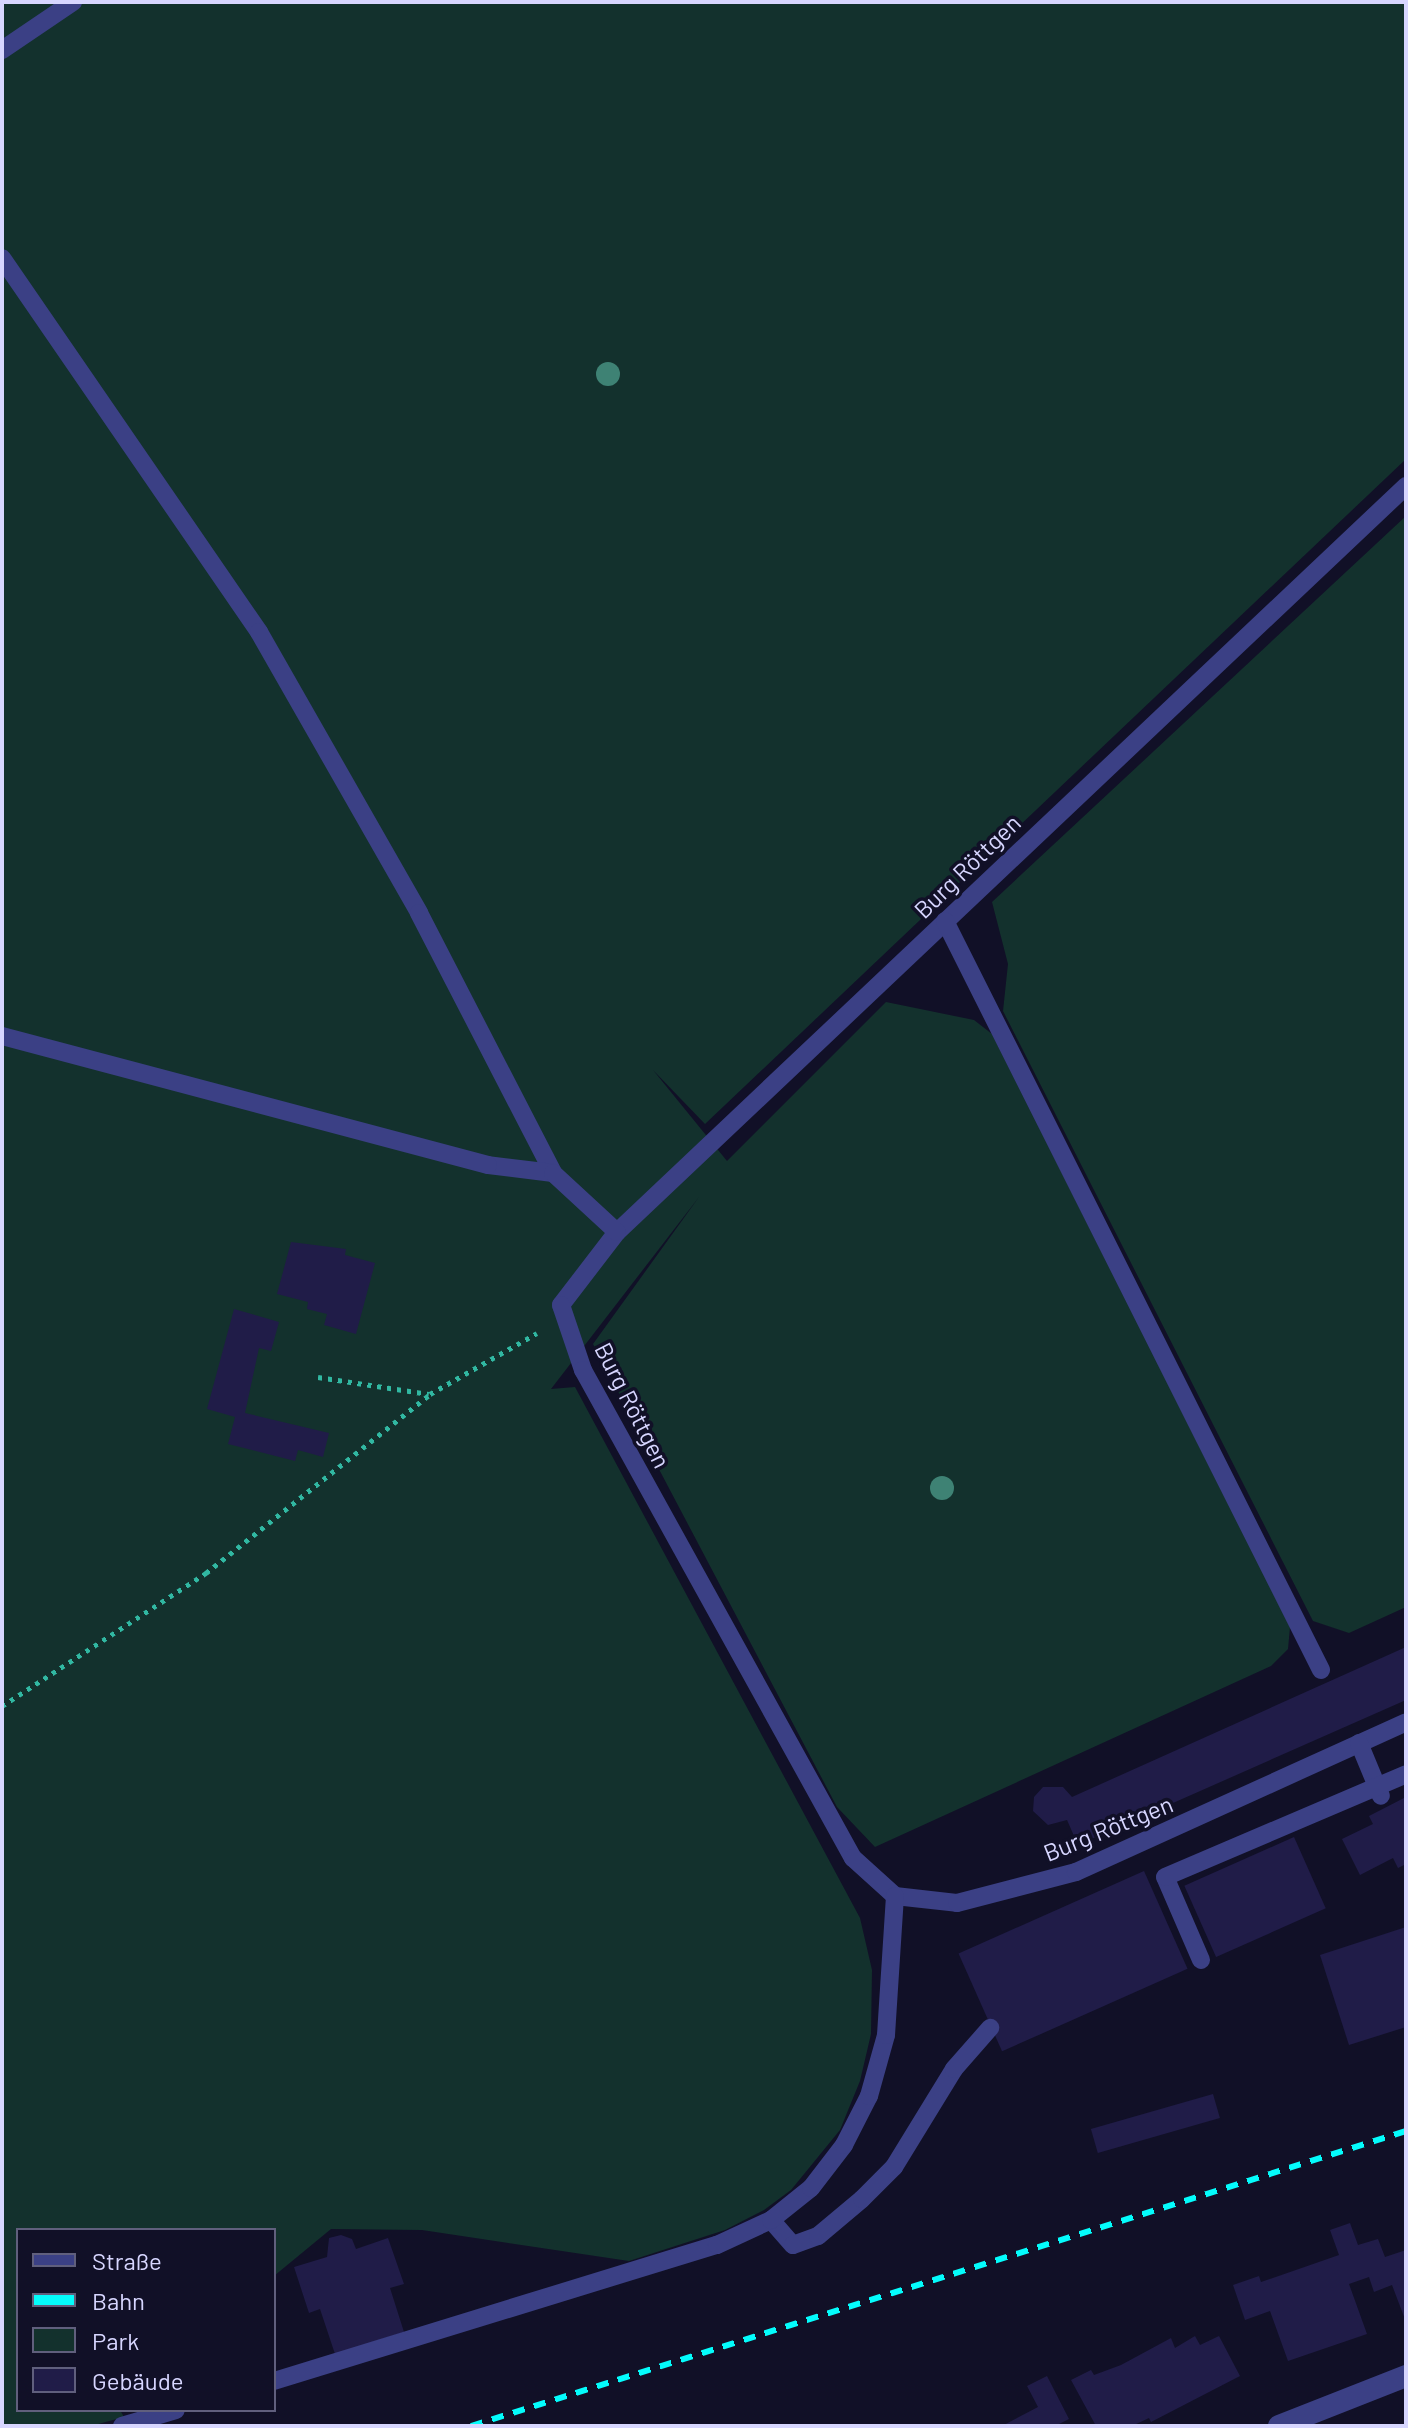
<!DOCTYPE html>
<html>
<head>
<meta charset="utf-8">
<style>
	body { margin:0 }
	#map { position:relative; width:1408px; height:2428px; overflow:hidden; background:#111027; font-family:Barlow,sans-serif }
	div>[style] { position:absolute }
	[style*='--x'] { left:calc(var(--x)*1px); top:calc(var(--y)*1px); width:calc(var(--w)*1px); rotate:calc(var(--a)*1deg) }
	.green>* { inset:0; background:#13312d }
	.building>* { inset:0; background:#201c48; transform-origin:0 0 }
	.path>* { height:5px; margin-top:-2.5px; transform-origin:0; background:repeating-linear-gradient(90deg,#31b8a2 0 4px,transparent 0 10px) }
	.service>* { height:18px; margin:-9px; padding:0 9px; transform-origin:9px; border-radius:9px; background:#3b4085 }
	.minor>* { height:22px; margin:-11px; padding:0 11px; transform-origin:11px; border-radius:11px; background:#3b4085 }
	.rail>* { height:6px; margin-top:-3px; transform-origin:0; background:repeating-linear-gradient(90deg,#04fcfc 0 12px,transparent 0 22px) }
	.trees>* { width:24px; height:24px; margin:-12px; border-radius:50%; background:#3e8274 }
	span { translate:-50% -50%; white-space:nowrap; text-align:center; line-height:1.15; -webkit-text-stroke:7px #111027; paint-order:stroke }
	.street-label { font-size:24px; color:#d7d6ff }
	.frame { position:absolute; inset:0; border:4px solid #d7d6ff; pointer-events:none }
	.legend { position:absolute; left:16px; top:2228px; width:260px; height:184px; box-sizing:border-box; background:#111027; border:2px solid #605f7d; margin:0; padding:10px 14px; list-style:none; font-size:24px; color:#d7d6ff }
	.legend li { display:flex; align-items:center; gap:16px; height:40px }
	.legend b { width:40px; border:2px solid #605f7d }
</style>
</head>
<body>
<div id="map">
	<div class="green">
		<div style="clip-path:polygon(2px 2px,1406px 2px,1406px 459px,705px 1124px,653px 1070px,727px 1161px,886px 1002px,974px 1020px,992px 1034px,1290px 1627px,1288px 1649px,1271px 1666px,875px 1847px,837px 1807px,593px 1344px,699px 1197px,551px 1389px,575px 1387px,860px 1918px,872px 1970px,871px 2034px,860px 2081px,840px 2130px,791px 2190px,764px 2210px,725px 2230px,629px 2261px,422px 2230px,331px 2229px,274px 2276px,274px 2230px,18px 2230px,18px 2410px,120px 2410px,124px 2417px,91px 2426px,2px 2426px)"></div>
		<div style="clip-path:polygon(1406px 516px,1406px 1607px,1349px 1633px,1313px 1621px,1003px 1011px,1008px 964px,992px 902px)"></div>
	</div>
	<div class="building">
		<div style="clip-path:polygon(291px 1242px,346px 1249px,345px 1255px,375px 1263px,356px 1334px,324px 1325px,327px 1314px,307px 1309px,308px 1302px,277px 1294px)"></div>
		<div style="clip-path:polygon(234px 1309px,279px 1322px,271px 1351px,259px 1348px,245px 1413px,329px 1433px,323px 1457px,298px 1450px,295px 1461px,228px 1444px,235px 1417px,207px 1409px)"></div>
		<div style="clip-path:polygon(1406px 1647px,1406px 1700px,1078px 1845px,1067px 1820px,1048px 1825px,1033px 1811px,1034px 1797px,1043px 1787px,1063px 1787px,1072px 1797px)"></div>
		<div style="clip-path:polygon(1404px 1798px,1406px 1864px,1398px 1868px,1393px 1858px,1360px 1875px,1342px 1839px,1373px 1824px,1369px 1816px)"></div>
		<div style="left:1294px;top:1837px;width:78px;height:120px;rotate:66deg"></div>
		<div style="left:1144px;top:1871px;width:107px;height:203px;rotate:66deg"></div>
		<div style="clip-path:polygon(1406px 1927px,1406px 2027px,1349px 2045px,1320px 1955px)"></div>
		<div style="left:1213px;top:2094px;width:25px;height:127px;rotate:74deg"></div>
		<div style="clip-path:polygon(1350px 2223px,1358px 2245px,1378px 2239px,1385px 2257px,1406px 2250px,1406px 2322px,1392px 2285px,1374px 2292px,1369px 2277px,1349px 2284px,1367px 2334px,1288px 2361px,1270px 2311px,1245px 2320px,1233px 2285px,1259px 2276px,1261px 2282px,1339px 2255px,1330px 2230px)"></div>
		<div style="clip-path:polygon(341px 2235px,352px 2239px,356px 2249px,388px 2238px,404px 2284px,390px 2288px,404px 2332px,335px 2354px,320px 2309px,309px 2313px,294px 2267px,327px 2257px,329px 2238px)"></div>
		<div style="clip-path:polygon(1195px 2336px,1200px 2345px,1219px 2336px,1240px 2376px,1151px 2422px,1149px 2418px,1132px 2426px,1096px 2426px,1071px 2380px,1091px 2370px,1094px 2375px,1121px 2365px,1171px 2338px,1175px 2348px)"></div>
		<div style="clip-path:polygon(1047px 2376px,1069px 2419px,1055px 2426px,1002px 2426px,1038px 2407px,1027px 2386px)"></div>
	</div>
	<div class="path">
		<div style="--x:318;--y:1377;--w:112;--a:8.7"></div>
		<div style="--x:2;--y:1706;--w:244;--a:-33.1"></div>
		<div style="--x:206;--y:1573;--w:287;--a:-38.6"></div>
		<div style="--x:430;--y:1394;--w:123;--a:-29.7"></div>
	</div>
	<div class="service">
		<div style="--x:2;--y:50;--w:86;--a:-34.1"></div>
		<div style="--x:2;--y:258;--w:454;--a:55.5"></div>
		<div style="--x:259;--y:632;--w:323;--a:60.3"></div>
		<div style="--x:419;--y:913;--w:292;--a:62.7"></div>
		<div style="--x:553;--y:1173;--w:65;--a:-173"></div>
		<div style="--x:488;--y:1165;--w:503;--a:-165.13"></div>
		<div style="--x:1406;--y:486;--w:1086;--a:136.6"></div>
		<div style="--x:617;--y:1232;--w:92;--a:127.5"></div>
		<div style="--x:561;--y:1305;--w:69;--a:71.3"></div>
		<div style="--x:583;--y:1370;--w:558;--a:61.05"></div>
		<div style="--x:853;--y:1858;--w:57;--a:42.1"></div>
		<div style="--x:895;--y:1896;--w:62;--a:6.4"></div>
		<div style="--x:957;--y:1903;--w:123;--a:-14.6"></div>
		<div style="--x:1076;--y:1872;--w:362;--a:-24.4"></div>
		<div style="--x:945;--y:921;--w:838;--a:63.34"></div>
		<div style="--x:553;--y:1173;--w:87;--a:42.7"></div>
		<div style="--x:1359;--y:1743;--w:57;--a:67.5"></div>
		<div style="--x:1201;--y:1960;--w:90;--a:-113.4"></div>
		<div style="--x:1165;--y:1877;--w:262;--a:-23.1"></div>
		<div style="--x:771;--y:2220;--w:33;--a:49"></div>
		<div style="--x:793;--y:2245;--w:27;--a:-20"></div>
		<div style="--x:818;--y:2236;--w:57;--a:-40.1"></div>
		<div style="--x:862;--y:2199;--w:45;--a:-45"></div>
		<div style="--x:894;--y:2167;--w:115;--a:-58.5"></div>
		<div style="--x:954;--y:2069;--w:55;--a:-48.7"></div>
		<div style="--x:274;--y:2381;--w:463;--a:-17.1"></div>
		<div style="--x:717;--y:2245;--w:60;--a:-24.8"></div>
		<div style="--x:771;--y:2220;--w:51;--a:-38.7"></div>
		<div style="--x:811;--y:2188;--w:54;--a:-52.5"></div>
		<div style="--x:844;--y:2145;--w:55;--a:-63"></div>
		<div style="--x:869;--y:2096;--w:63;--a:-74.4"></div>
		<div style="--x:886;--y:2035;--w:139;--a:-86.3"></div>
		<div style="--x:122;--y:2426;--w:56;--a:-16.5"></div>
	</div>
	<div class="minor">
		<div style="--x:1279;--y:2426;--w:136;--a:-21.5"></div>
	</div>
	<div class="rail">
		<div style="--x:471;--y:2426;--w:980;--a:-17.51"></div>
	</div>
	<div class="trees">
		<div style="left:608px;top:374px"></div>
		<div style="left:942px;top:1488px"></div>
	</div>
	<div class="street-label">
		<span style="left:967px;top:866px;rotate:-44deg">Burg Röttgen</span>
		<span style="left:633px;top:1405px;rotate:63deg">Burg Röttgen</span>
		<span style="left:1108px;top:1828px;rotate:-22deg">Burg Röttgen</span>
	</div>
	<div class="frame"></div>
	<ul class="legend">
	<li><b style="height:10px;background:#3b4085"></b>Straße</li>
	<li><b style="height:10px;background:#04fcfc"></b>Bahn</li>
	<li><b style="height:22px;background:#13312d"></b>Park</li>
	<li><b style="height:22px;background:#201c48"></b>Gebäude</li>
	</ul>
</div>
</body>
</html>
